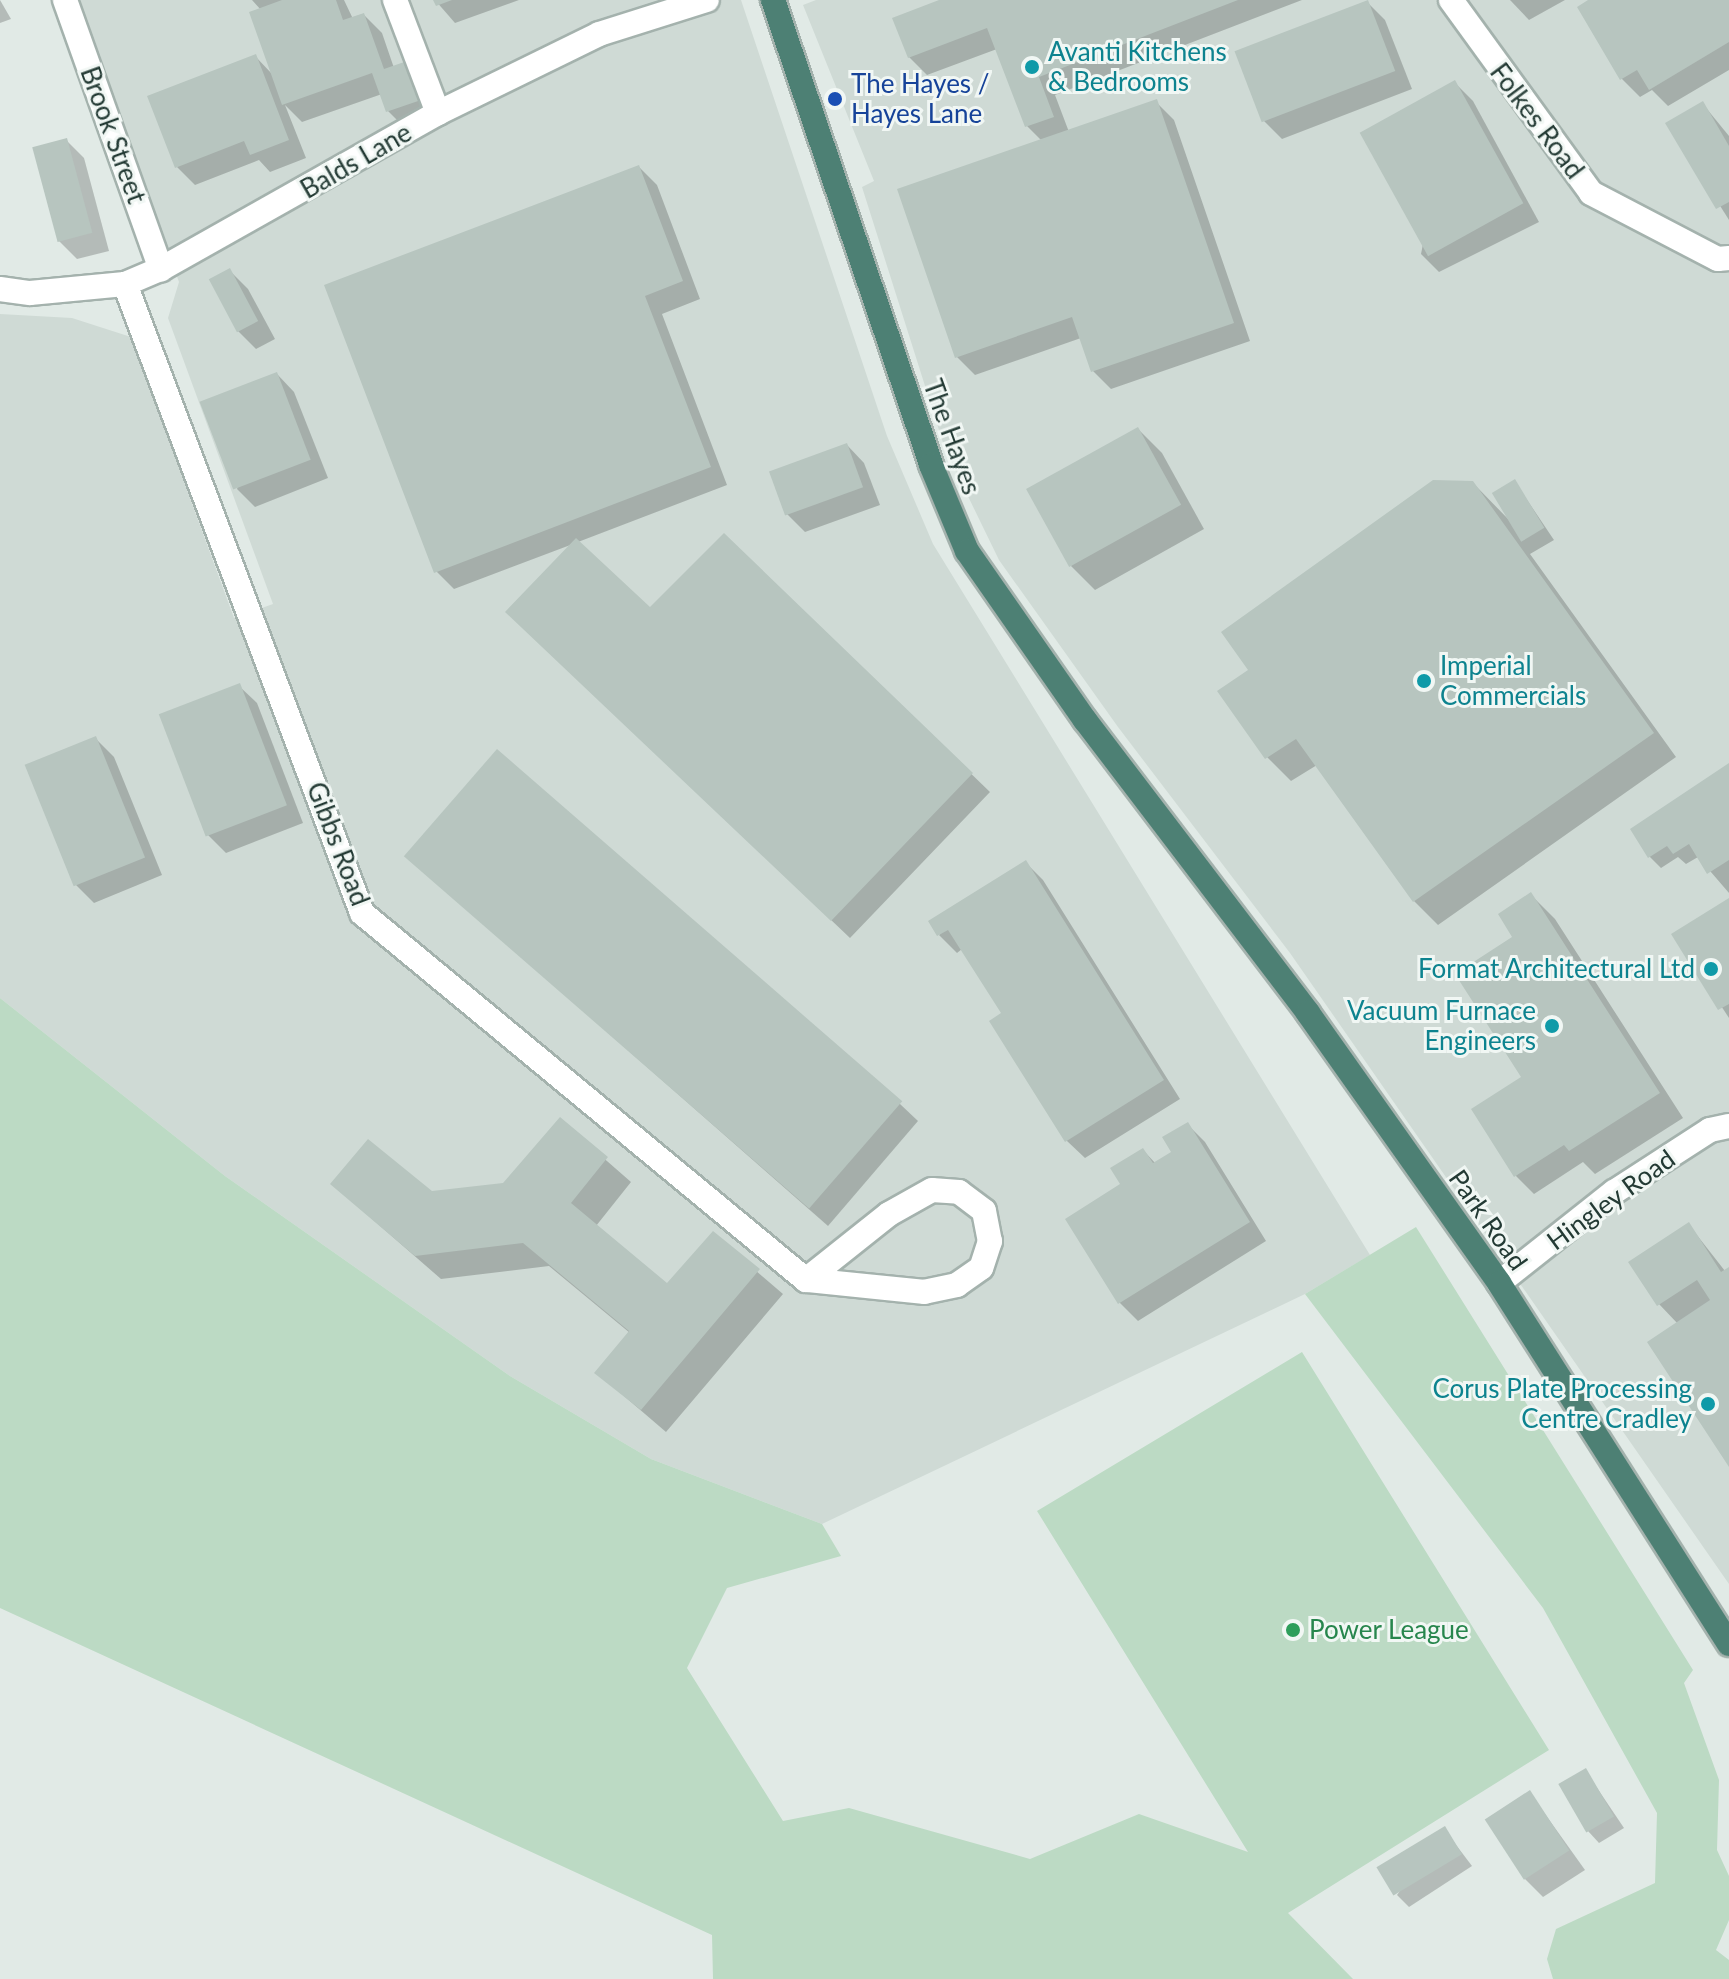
<!DOCTYPE html>
<html>
<head>
<meta charset="utf-8">
<style>
	body { margin:0 }
	#map { position:relative; width:1729px; height:1979px; overflow:hidden; background:#e1eae6; font-family:Lato,sans-serif }
	div>[style] { position:absolute }
	[style*='--x'] { left:calc(var(--x)*1px); top:calc(var(--y)*1px); width:calc(var(--w)*1px); rotate:calc(var(--a)*1deg) }
	.built>* { inset:0; background:#cfdad5 }
	.green>* { inset:0; background:#bcdac4 }
	.shadow>* { inset:0; background:#0003 }
	.building>* { inset:0; background:#b7c5bf; transform-origin:0 0 }
	.roads { filter:drop-shadow(2px 0 #a4b2ad) drop-shadow(-2px 0 #a4b2ad) drop-shadow(0 2px #a4b2ad) drop-shadow(0 -2px #a4b2ad) }
	.minor>* { height:24px; margin:-12px; padding:0 12px; transform-origin:12px; border-radius:12px; background:#fff }
	.tertiary>* { height:24px; margin:-12px; padding:0 12px; transform-origin:12px; border-radius:12px; background:#fff }
	.trunk>* { height:24px; margin:-12px; padding:0 12px; transform-origin:12px; border-radius:12px; background:#4d8074 }
	.dots>* { width:22px; height:22px; translate:-50% -50%; box-sizing:border-box; border:4px solid #f1f7f4; border-radius:50% }
	span { translate:-50% -50%; white-space:nowrap; text-align:center; line-height:1.15; -webkit-text-stroke:6px #f1f7f4; paint-order:stroke }
	.culture-label { font-size:26px; color:#0d838f }
	.left { translate:0 -50%; text-align:left }
	.right { translate:-100% -50%; text-align:right }
	.transit-label { font-size:26px; color:#164399 }
	.street-label { font-size:26px; color:#233a34 }
	.leisure-label { font-size:26px; color:#27864d }
</style>
</head>
<body>
<div id="map">
	<div class="built">
		<div style="clip-path:polygon(77px 0,741px 0,887px 436px,933px 544px,1370px 1255px,1305px 1294px,822px 1524px,651px 1459px,510px 1376px,225px 1176px,0 998px,0 314px,72px 318px,131px 337px,234px 618px,273px 604px,168px 318px,179px 282px)"></div>
		<div style="clip-path:polygon(816px 0,1729px 0,1729px 1584px,1290px 953px,1118px 727px,999px 560px,945px 449px,862px 187px,874px 181px,803px 5px)"></div>
	</div>
	<div class="green">
		<div style="clip-path:polygon(0 998px,225px 1176px,510px 1376px,651px 1459px,822px 1524px,841px 1556px,727px 1588px,687px 1668px,783px 1821px,849px 1808px,1030px 1859px,1139px 1814px,1248px 1852px,1037px 1511px,1302px 1352px,1549px 1750px,1288px 1913px,1353px 1979px,713px 1979px,712px 1935px,0 1608px)"></div>
		<div style="clip-path:polygon(1416px 1227px,1693px 1670px,1684px 1683px,1719px 1780px,1717px 1850px,1729px 1876px,1729px 1920px,1716px 1950px,1729px 1960px,1729px 1979px,1553px 1979px,1547px 1959px,1556px 1929px,1655px 1883px,1657px 1813px,1543px 1608px,1305px 1294px)"></div>
	</div>
	<div class="shadow">
		<div style="clip-path:polygon(0 0,11px 19px,0 23px)"></div>
		<div style="clip-path:polygon(252px 0,344px 0,353px 19px,364px 15px,382px 33px,394px 68px,440px 117px,406px 129px,388px 111px,382px 94px,302px 122px,285px 105px,306px 158px,270px 172px,259px 160px,195px 185px,177px 167px,255px 56px,273px 75px,261px 10px)"></div>
		<div style="clip-path:polygon(435px 0,519px 0,455px 23px)"></div>
		<div style="clip-path:polygon(945px 0,1302px 0,1055px 95px,1069px 132px,1156px 102px,1174px 120px,1250px 341px,1111px 389px,1093px 371px,1081px 338px,975px 375px,957px 357px,1042px 141px,1027px 126px,997px 49px,927px 75px,909px 57px)"></div>
		<div style="clip-path:polygon(1510px 0,1565px 0,1529px 20px)"></div>
		<div style="clip-path:polygon(1592px 0,1729px 0,1729px 70px,1668px 106px,1652px 90px,1640px 97px,1622px 79px,1579px 8px)"></div>
		<div style="clip-path:polygon(1367px 2px,1385px 20px,1412px 89px,1282px 139px,1264px 121px)"></div>
		<div style="clip-path:polygon(1455px 83px,1473px 101px,1539px 222px,1439px 272px,1421px 254px)"></div>
		<div style="clip-path:polygon(1702px 103px,1729px 136px,1729px 220px,1668px 123px)"></div>
		<div style="clip-path:polygon(66px 140px,84px 158px,109px 251px,77px 259px,59px 241px)"></div>
		<div style="clip-path:polygon(639px 167px,657px 185px,700px 299px,662px 314px,727px 485px,578px 542px,650px 610px,724px 535px,990px 792px,850px 938px,526px 630px,573px 544px,454px 589px,436px 571px)"></div>
		<div style="clip-path:polygon(230px 271px,248px 289px,275px 339px,256px 349px,238px 331px)"></div>
		<div style="clip-path:polygon(277px 374px,294px 392px,328px 478px,255px 507px,237px 489px)"></div>
		<div style="clip-path:polygon(1138px 429px,1162px 453px,1204px 529px,1095px 590px,1071px 566px)"></div>
		<div style="clip-path:polygon(847px 445px,864px 463px,880px 505px,805px 532px,787px 514px)"></div>
		<div style="clip-path:polygon(1515px 482px,1554px 540px,1530px 554px,1676px 757px,1438px 925px,1414px 901px,1317px 765px,1291px 781px,1267px 757px,1250px 671px,1473px 483px,1510px 521px)"></div>
		<div style="clip-path:polygon(239px 686px,257px 703px,303px 823px,226px 853px,208px 835px)"></div>
		<div style="clip-path:polygon(96px 739px,114px 757px,162px 875px,94px 903px,76px 885px)"></div>
		<div style="clip-path:polygon(1729px 765px,1729px 893px,1698px 857px,1686px 864px,1678px 857px,1661px 868px,1649px 856px)"></div>
		<div style="clip-path:polygon(407px 856px,900px 1104px,918px 1121px,828px 1226px)"></div>
		<div style="clip-path:polygon(1025px 862px,1043px 880px,1180px 1099px,1085px 1158px,1067px 1141px,1003px 1014px,962px 949px,957px 953px,939px 935px)"></div>
		<div style="clip-path:polygon(1531px 895px,1555px 919px,1683px 1118px,1595px 1174px,1583px 1162px,1534px 1194px,1516px 1176px,1527px 1086px,1515px 938px)"></div>
		<div style="clip-path:polygon(1729px 900px,1729px 1018px,1674px 934px)"></div>
		<div style="clip-path:polygon(560px 1120px,631px 1182px,596px 1226px,668px 1286px,713px 1234px,783px 1294px,666px 1432px,596px 1372px,630px 1333px,549px 1266px,441px 1279px,332px 1184px,431px 1193px,504px 1185px)"></div>
		<div style="clip-path:polygon(1187px 1124px,1205px 1142px,1266px 1241px,1138px 1321px,1120px 1303px,1123px 1185px,1143px 1150px,1156px 1164px,1174px 1152px)"></div>
		<div style="clip-path:polygon(1689px 1225px,1725px 1271px,1729px 1269px,1729px 1463px,1678px 1324px,1659px 1304px)"></div>
		<div style="clip-path:polygon(1585px 1770px,1624px 1828px,1599px 1843px,1588px 1831px)"></div>
		<div style="clip-path:polygon(1530px 1793px,1585px 1870px,1543px 1897px,1525px 1879px)"></div>
		<div style="clip-path:polygon(1444px 1829px,1472px 1866px,1409px 1907px,1397px 1895px)"></div>
	</div>
	<div class="building">
		<div style="clip-path:polygon(282px 0,336px 0,343px 20px,364px 13px,384px 69px,410px 60px,424px 99px,386px 112px,372px 73px,282px 105px,249px 12px)"></div>
		<div style="clip-path:polygon(433px 0,452px 0,436px 6px)"></div>
		<div style="clip-path:polygon(939px 0,1238px 0,1039px 77px,1054px 117px,1025px 127px,987px 28px,908px 58px,892px 18px)"></div>
		<div style="left:1368px;top:0;width:76px;height:143px;rotate:69deg"></div>
		<div style="clip-path:polygon(1588px 0,1729px 0,1729px 42px,1649px 90px,1637px 70px,1620px 80px,1577px 7px)"></div>
		<div style="clip-path:polygon(256px 54px,289px 140px,250px 155px,244px 141px,175px 168px,147px 96px)"></div>
		<div style="left:1455px;top:80px;width:141px;height:109px;rotate:61deg"></div>
		<div style="clip-path:polygon(1157px 99px,1234px 323px,1091px 372px,1072px 317px,955px 358px,897px 189px)"></div>
		<div style="clip-path:polygon(1703px 101px,1729px 146px,1729px 202px,1716px 209px,1665px 123px)"></div>
		<div style="left:67px;top:138px;width:98px;height:36px;rotate:75deg"></div>
		<div style="clip-path:polygon(639px 165px,683px 281px,645px 296px,711px 467px,434px 573px,324px 285px)"></div>
		<div style="left:230px;top:268px;width:60px;height:24px;rotate:62deg"></div>
		<div style="left:277px;top:372px;width:94px;height:83px;rotate:69deg"></div>
		<div style="left:1138px;top:427px;width:89px;height:128px;rotate:61deg"></div>
		<div style="left:847px;top:443px;width:47px;height:83px;rotate:70deg"></div>
		<div style="left:1515px;top:479px;width:57px;height:27px;rotate:59deg"></div>
		<div style="clip-path:polygon(1433px 480px,1473px 481px,1654px 733px,1413px 902px,1296px 739px,1265px 759px,1217px 691px,1248px 670px,1221px 632px)"></div>
		<div style="clip-path:polygon(724px 533px,973px 773px,831px 921px,505px 612px,576px 538px,650px 607px)"></div>
		<div style="left:240px;top:683px;width:131px;height:87px;rotate:69deg"></div>
		<div style="left:96px;top:736px;width:131px;height:77px;rotate:68deg"></div>
		<div style="left:497px;top:749px;width:537px;height:142px;rotate:41deg"></div>
		<div style="clip-path:polygon(1729px 763px,1729px 860px,1707px 874px,1689px 844px,1673px 854px,1667px 846px,1648px 858px,1630px 829px)"></div>
		<div style="clip-path:polygon(1026px 860px,1164px 1080px,1065px 1142px,989px 1021px,1001px 1013px,948px 930px,937px 936px,928px 921px)"></div>
		<div style="clip-path:polygon(1531px 892px,1660px 1093px,1569px 1151px,1564px 1145px,1514px 1177px,1471px 1109px,1521px 1077px,1455px 974px,1512px 937px,1498px 914px)"></div>
		<div style="clip-path:polygon(1729px 898px,1729px 1004px,1718px 1010px,1671px 934px)"></div>
		<div style="clip-path:polygon(560px 1117px,608px 1157px,571px 1203px,667px 1283px,713px 1231px,760px 1269px,641px 1410px,594px 1373px,629px 1331px,523px 1243px,415px 1256px,330px 1184px,368px 1139px,432px 1191px,503px 1183px)"></div>
		<div style="clip-path:polygon(1188px 1122px,1250px 1222px,1118px 1304px,1065px 1219px,1120px 1184px,1110px 1168px,1143px 1148px,1153px 1163px,1171px 1152px,1162px 1137px)"></div>
		<div style="clip-path:polygon(1689px 1222px,1721px 1272px,1729px 1267px,1729px 1467px,1647px 1342px,1710px 1300px,1697px 1280px,1657px 1306px,1628px 1262px)"></div>
		<div style="left:1586px;top:1768px;width:56px;height:32px;rotate:60deg"></div>
		<div style="left:1530px;top:1790px;width:72px;height:54px;rotate:57deg"></div>
		<div style="left:1445px;top:1826px;width:33px;height:80px;rotate:59deg"></div>
	</div>
	<div class="roads">
		<div class="minor">
			<div style="--x:65;--y:0;--w:286;--a:70.4"></div>
			<div style="--x:395;--y:0;--w:121;--a:69.2"></div>
			<div style="--x:1451;--y:0;--w:238;--a:54"></div>
			<div style="--x:1591;--y:193;--w:143;--a:27.5"></div>
			<div style="--x:1718;--y:259;--w:11;--a:-5"></div>
			<div style="--x:125;--y:284;--w:672;--a:69.35"></div>
			<div style="--x:362;--y:913;--w:576;--a:39.58"></div>
			<div style="--x:806;--y:1280;--w:106;--a:-38.5"></div>
			<div style="--x:889;--y:1214;--w:49;--a:-29.2"></div>
			<div style="--x:932;--y:1190;--w:27;--a:4"></div>
			<div style="--x:959;--y:1192;--w:31;--a:37"></div>
			<div style="--x:984;--y:1211;--w:31;--a:79"></div>
			<div style="--x:990;--y:1241;--w:28;--a:108"></div>
			<div style="--x:981;--y:1268;--w:29;--a:145"></div>
			<div style="--x:957;--y:1285;--w:33;--a:168"></div>
			<div style="--x:925;--y:1292;--w:120;--a:-174.2"></div>
			<div style="--x:1499;--y:1283;--w:147;--a:-38.4"></div>
			<div style="--x:1614;--y:1192;--w:114;--a:-32.9"></div>
			<div style="--x:1710;--y:1130;--w:19;--a:-12"></div>
		</div>
		<div class="tertiary">
			<div style="--x:0;--y:289;--w:30;--a:8"></div>
			<div style="--x:30;--y:293;--w:95;--a:-5.4"></div>
			<div style="--x:125;--y:284;--w:39;--a:-23"></div>
			<div style="--x:161;--y:269;--w:318;--a:-29.4"></div>
			<div style="--x:438;--y:113;--w:179;--a:-26.1"></div>
			<div style="--x:599;--y:34;--w:113;--a:-17.5"></div>
		</div>
		<div class="trunk">
			<div style="--x:773;--y:0;--w:491;--a:71.2"></div>
			<div style="--x:931;--y:465;--w:93;--a:67.3"></div>
			<div style="--x:967;--y:551;--w:206;--a:55.1"></div>
			<div style="--x:1085;--y:720;--w:368;--a:52.7"></div>
			<div style="--x:1308;--y:1013;--w:331;--a:54.7"></div>
			<div style="--x:1499;--y:1283;--w:428;--a:57.5"></div>
		</div>
	</div>
	<div class="dots">
		<div style="left:1032px;top:67px;background:#0f9aa8"></div>
		<div style="left:835px;top:99px;background:#1a4fb4"></div>
		<div style="left:1424px;top:681px;background:#0f9aa8"></div>
		<div style="left:1711px;top:969px;background:#0f9aa8"></div>
		<div style="left:1552px;top:1026px;background:#0f9aa8"></div>
		<div style="left:1708px;top:1404px;background:#0f9aa8"></div>
		<div style="left:1293px;top:1630px;background:#2e9e5b"></div>
	</div>
	<div class="culture-label">
		<span class="left" style="left:1048px;top:67px">Avanti Kitchens<br>&amp; Bedrooms</span>
		<span class="left" style="left:1440px;top:681px">Imperial<br>Commercials</span>
		<span class="right" style="left:1695px;top:969px">Format Architectural Ltd</span>
		<span class="right" style="left:1536px;top:1026px">Vacuum Furnace<br>Engineers</span>
		<span class="right" style="left:1692px;top:1404px">Corus Plate Processing<br>Centre Cradley</span>
	</div>
	<div class="transit-label">
		<span class="left" style="left:851px;top:99px">The Hayes /<br>Hayes Lane</span>
	</div>
	<div class="street-label">
		<span style="left:1537px;top:121px;rotate:53deg">Folkes Road</span>
		<span style="left:113px;top:135px;rotate:70deg">Brook Street</span>
		<span style="left:356px;top:161px;rotate:-30deg">Balds Lane</span>
		<span style="left:952px;top:437px;rotate:70deg">The Hayes</span>
		<span style="left:338px;top:844px;rotate:69deg">Gibbs Road</span>
		<span style="left:1611px;top:1200px;rotate:-36deg">Hingley Road</span>
		<span style="left:1488px;top:1220px;rotate:55deg">Park Road</span>
	</div>
	<div class="leisure-label">
		<span class="left" style="left:1309px;top:1630px">Power League</span>
	</div>
</div>
</body>
</html>
